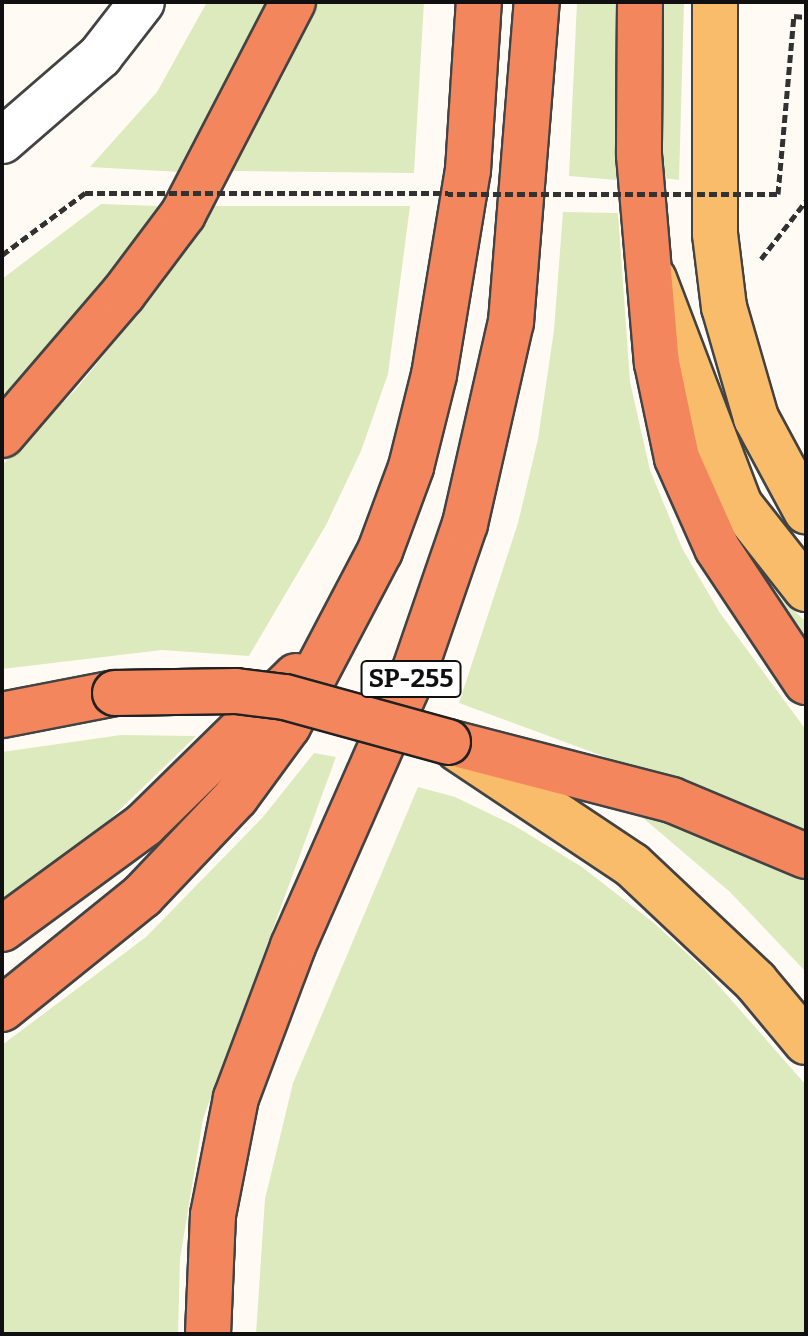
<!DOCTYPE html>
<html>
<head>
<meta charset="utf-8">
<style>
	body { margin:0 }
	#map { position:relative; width:808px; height:1336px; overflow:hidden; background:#fffbf4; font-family:Bitter,serif }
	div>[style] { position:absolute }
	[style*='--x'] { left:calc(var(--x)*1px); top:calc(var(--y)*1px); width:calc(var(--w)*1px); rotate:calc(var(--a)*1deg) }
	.green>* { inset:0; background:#ddeabd }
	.path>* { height:5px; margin-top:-2.5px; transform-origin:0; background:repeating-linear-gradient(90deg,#323232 0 8px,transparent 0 12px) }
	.roads { filter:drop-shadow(2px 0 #434343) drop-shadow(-2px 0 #434343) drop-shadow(0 2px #434343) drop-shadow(0 -2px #434343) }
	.minor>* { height:44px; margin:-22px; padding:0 22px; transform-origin:22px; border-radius:22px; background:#fff }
	.major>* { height:44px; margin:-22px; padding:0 22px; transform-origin:22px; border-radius:22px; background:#f8bc6b }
	.highway>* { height:44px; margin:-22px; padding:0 22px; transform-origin:22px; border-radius:22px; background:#f4865d }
	.path-bridge>* { height:5px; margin-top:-2.5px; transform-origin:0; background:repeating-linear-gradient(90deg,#323232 0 8px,transparent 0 12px) }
	.bridges { filter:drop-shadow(2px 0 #212121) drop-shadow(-2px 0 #212121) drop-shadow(0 2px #212121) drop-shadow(0 -2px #212121) }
	.highway-bridge>* { height:44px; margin:-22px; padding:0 22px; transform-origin:22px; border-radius:22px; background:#f4865d }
	span { translate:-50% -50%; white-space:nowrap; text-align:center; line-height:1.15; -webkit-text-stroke:8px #fff; paint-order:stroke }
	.shield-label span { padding:2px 6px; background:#fff; border:2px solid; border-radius:6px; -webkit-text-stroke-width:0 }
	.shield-label { font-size:26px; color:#101010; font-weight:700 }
	.frame { position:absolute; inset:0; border:4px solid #101010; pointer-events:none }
</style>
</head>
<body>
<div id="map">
	<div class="green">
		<div style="clip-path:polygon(207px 2px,268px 2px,216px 113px,180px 172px,90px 167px,157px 92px)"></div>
		<div style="clip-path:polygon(315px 2px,424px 2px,414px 173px,231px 171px,285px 72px)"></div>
		<div style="clip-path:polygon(577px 2px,618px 2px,616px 180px,569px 176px)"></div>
		<div style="clip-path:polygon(660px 2px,684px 2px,679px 180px,662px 178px)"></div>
		<div style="clip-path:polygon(101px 204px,158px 206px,92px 298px,2px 399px,2px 279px)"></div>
		<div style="clip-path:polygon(210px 206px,410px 206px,388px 374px,361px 451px,326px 525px,249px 656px,162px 650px,2px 669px,2px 465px,77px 388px,144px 306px)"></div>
		<div style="clip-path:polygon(563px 212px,618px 213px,630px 382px,650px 470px,682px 548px,720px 613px,806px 730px,806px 831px,459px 703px,518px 523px,538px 439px,554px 330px)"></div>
		<div style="clip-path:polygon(758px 576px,806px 622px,806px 649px)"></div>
		<div style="clip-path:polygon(121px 735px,196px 736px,76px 852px,2px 904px,2px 752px)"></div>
		<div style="clip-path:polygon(314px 753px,336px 757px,203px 1119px,180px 1259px,178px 1334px,2px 1334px,2px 1045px,146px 937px,263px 817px)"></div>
		<div style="clip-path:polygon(418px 787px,455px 797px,515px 826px,582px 867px,654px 923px,705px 970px,806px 1085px,806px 1334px,256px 1334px,265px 1199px,293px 1083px)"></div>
		<div style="clip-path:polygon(629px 806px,806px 880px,806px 972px,730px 892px)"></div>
	</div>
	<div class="path">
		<div style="--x:761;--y:259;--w:73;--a:-52.2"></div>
	</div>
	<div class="roads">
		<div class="minor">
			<div style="--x:2;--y:141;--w:130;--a:-40.9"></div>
			<div style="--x:100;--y:56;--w:68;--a:-52.1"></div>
		</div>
		<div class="major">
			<div style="--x:715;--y:2;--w:232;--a:90"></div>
			<div style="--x:715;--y:234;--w:74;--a:83"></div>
			<div style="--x:724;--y:307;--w:116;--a:73.9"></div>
			<div style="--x:756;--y:418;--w:106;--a:61.7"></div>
			<div style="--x:654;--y:279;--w:242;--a:69.2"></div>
			<div style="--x:740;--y:505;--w:107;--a:51.8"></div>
			<div style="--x:458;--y:749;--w:209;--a:33.7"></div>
			<div style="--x:632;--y:865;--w:170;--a:43.3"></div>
			<div style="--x:756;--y:982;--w:78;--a:50.2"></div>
		</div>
		<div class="highway">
			<div style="--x:640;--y:2;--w:153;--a:90.4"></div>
			<div style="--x:639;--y:155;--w:209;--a:85.1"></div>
			<div style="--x:657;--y:363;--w:97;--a:78.1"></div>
			<div style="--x:677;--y:458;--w:98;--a:66"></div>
			<div style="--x:717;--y:548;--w:161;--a:56.4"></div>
			<div style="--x:2;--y:435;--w:186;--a:-49.4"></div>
			<div style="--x:123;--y:294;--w:100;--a:-53.1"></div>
			<div style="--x:183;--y:214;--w:239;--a:-62.6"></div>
			<div style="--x:2;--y:715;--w:115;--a:-11"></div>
			<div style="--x:448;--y:742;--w:231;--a:14.5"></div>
			<div style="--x:672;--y:800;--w:145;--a:22.7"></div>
			<div style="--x:2;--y:929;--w:176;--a:-36.2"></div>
			<div style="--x:144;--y:825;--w:213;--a:-44.4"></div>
			<div style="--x:2;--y:1009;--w:180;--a:-38.9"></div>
			<div style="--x:142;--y:896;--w:137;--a:-46.5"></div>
			<div style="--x:236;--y:797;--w:88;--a:-53.8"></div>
			<div style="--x:288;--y:726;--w:198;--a:-62.3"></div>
			<div style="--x:380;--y:551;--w:90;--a:-69.7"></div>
			<div style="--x:411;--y:467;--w:95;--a:-76"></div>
			<div style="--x:434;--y:375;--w:208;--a:-80.6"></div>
			<div style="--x:468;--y:170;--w:168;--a:-86.3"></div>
			<div style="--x:208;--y:1334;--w:119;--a:-87.6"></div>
			<div style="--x:213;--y:1215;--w:119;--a:-78.9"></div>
			<div style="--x:236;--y:1098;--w:162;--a:-69.4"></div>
			<div style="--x:293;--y:946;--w:303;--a:-66.2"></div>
			<div style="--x:415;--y:669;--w:153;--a:-71"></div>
			<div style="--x:465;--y:524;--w:207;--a:-77.2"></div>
			<div style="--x:511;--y:322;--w:321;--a:-85.4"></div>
		</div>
	</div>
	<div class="path-bridge">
		<div style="--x:2;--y:255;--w:104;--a:-36.8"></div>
		<div style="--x:85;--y:193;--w:693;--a:0.08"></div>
		<div style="--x:778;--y:194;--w:179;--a:-84.9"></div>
		<div style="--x:794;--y:16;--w:12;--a:5"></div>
	</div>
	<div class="bridges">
		<div class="highway-bridge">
			<div style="--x:115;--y:693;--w:121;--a:-0.9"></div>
			<div style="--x:236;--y:691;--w:49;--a:7"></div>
			<div style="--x:285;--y:697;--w:169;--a:15.4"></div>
		</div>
	</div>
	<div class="shield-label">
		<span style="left:411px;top:679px">SP-255</span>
	</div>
	<div class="frame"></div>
</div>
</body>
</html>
